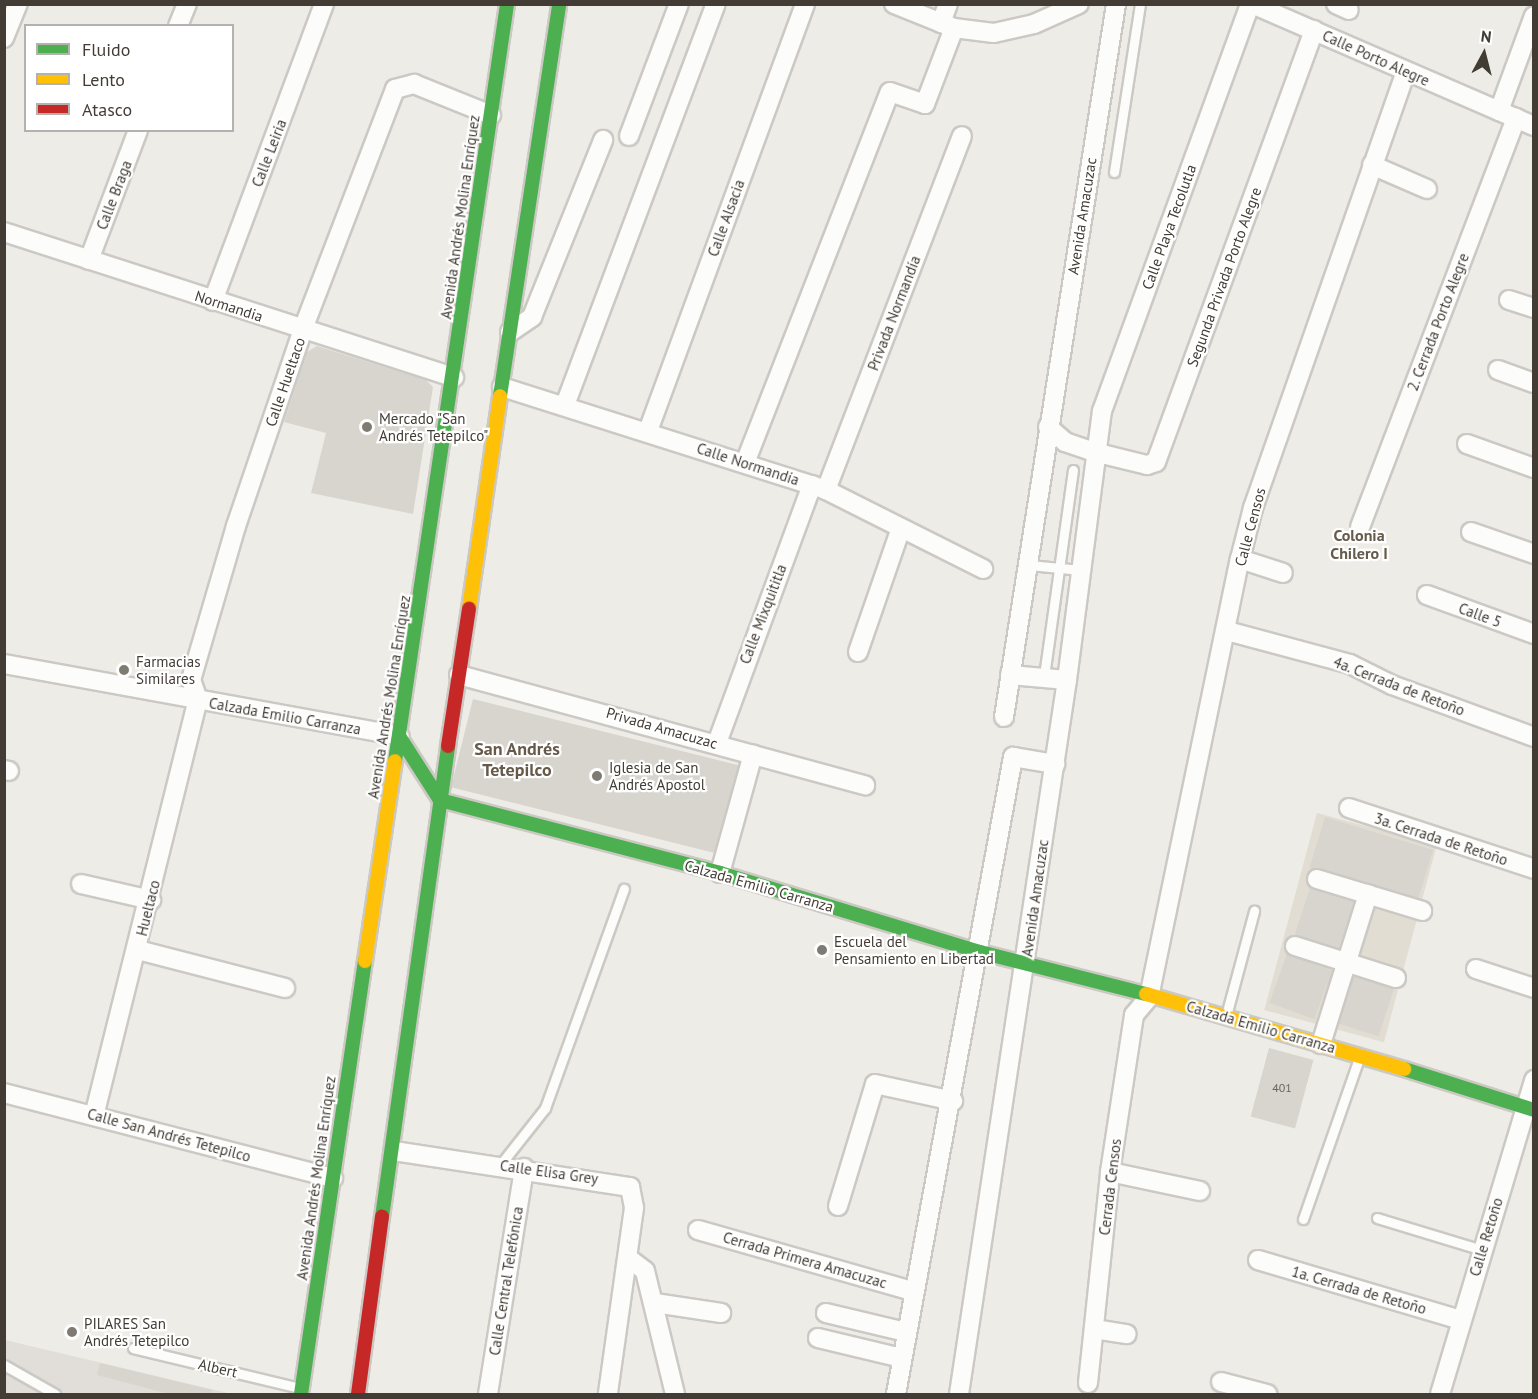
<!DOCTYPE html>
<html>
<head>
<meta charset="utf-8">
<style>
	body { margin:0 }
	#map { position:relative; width:1538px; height:1399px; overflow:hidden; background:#eeece6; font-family:"PT Sans",sans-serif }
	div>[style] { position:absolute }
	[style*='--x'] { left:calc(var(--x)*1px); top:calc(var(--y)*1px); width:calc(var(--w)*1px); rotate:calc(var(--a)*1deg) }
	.residential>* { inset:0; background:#e2ddd3; transform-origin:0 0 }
	.industrial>* { inset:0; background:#e1ddd8 }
	.building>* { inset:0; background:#d8d5cf; transform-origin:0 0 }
	.roads { filter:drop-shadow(2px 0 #ccc9c4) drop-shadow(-2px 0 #ccc9c4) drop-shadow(0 2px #ccc9c4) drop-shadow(0 -2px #ccc9c4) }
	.lane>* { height:9px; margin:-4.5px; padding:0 4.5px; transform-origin:4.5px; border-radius:4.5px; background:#fcfcfb }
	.street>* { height:18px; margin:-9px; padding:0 9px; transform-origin:9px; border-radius:9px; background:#fcfcfb }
	.fast>* { height:14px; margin:-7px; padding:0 7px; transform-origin:7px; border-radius:7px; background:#4caf50 }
	.slow>* { height:14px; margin:-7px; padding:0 7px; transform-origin:7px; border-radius:7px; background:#ffc107 }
	.jam>* { height:14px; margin:-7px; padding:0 7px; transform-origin:7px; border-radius:7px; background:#c62828 }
	.dots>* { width:16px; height:16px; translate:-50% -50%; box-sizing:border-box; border:3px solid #fff; border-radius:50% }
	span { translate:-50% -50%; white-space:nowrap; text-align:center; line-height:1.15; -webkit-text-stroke:4.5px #fff; paint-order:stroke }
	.number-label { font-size:12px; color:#69635c }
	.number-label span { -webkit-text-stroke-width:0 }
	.street-label { font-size:15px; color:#433c34 }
	.poi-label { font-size:15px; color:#433c34 }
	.left { translate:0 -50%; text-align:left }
	.neighbourhood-label { font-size:16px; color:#665a4b; font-weight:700 }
	.quarter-label { font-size:18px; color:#665a4b; font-weight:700 }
	.frame { position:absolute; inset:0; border:6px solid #433c34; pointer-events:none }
	.legend { position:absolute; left:24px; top:24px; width:210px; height:108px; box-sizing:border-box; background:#fff; border:2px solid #b4b1ae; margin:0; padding:8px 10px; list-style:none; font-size:18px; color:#433c34 }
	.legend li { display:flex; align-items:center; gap:12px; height:30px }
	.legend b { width:30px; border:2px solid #b4b1ae }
	.north { position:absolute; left:1454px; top:24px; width:60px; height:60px; -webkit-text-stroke:4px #fff; paint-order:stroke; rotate:7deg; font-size:16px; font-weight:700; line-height:24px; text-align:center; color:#433c34 }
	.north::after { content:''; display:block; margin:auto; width:21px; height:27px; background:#433c34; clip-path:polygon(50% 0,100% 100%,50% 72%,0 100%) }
</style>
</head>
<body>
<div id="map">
	<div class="residential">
		<div style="left:1317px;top:813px;width:124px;height:204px;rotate:15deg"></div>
	</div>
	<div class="industrial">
		<div style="clip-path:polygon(5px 1340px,232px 1394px,5px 1394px)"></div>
	</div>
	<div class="building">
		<div style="clip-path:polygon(317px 346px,426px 380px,433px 387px,413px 514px,311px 493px,326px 433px,284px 422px,307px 352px)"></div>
		<div style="left:473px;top:699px;width:274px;height:91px;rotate:14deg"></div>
		<div style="left:1325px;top:817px;width:113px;height:53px;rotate:17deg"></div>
		<div style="left:1310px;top:888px;width:46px;height:49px;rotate:18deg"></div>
		<div style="left:1287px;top:954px;width:48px;height:52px;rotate:20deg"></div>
		<div style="left:1354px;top:976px;width:42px;height:50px;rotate:18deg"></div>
		<div style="left:1269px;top:1048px;width:46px;height:71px;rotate:15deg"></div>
		<div style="clip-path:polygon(100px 1363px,212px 1390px,211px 1395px,173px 1395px,97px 1375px)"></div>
	</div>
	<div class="roads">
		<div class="lane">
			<div style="--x:1114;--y:172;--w:170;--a:-81.2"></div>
			<div style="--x:1029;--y:565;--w:52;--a:5.5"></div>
			<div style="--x:1044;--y:676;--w:208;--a:-82"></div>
			<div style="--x:1227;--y:1012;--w:105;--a:-75"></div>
			<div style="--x:500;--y:1165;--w:73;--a:-51.7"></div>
			<div style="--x:545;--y:1108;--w:233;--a:-70.2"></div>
			<div style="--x:1377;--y:1218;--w:110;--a:16.9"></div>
			<div style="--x:1303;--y:1219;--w:170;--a:-70.8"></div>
			<div style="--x:133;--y:1348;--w:172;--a:13.5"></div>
			<div style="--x:4;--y:1365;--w:59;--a:29.6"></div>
		</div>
		<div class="street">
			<div style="--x:894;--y:4;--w:65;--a:21.8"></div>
			<div style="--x:954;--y:28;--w:40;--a:7.1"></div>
			<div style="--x:994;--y:33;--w:41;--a:-12.7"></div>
			<div style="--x:1034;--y:24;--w:49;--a:-24"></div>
			<div style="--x:1252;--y:4;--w:307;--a:23.4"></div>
			<div style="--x:1336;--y:4;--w:14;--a:25"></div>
			<div style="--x:941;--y:23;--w:20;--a:-70"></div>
			<div style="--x:178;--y:26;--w:24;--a:-68"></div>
			<div style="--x:4;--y:38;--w:37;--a:-68"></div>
			<div style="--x:1499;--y:111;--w:101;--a:-69.8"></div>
			<div style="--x:629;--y:136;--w:141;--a:-69.3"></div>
			<div style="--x:1372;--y:165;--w:60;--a:23.6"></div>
			<div style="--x:4;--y:232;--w:473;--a:17.9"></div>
			<div style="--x:89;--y:260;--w:139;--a:-69.3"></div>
			<div style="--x:1509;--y:300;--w:26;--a:18"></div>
			<div style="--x:213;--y:301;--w:317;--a:-69.5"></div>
			<div style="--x:510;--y:332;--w:27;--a:-34"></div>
			<div style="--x:532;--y:317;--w:191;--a:-68.1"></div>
			<div style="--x:1498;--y:370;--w:38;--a:20"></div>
			<div style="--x:502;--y:387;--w:340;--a:17.6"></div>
			<div style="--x:826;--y:490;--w:176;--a:26.7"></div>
			<div style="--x:565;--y:405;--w:428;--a:-69.4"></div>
			<div style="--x:1048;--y:427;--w:23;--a:41"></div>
			<div style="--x:1065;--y:442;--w:31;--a:19"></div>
			<div style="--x:1094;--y:452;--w:55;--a:13.8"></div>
			<div style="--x:1147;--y:465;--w:9;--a:-18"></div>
			<div style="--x:1156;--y:462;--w:460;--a:-69.9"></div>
			<div style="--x:648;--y:431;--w:455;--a:-69.8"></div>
			<div style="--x:1467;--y:444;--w:71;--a:19.7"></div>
			<div style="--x:745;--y:463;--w:398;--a:-68.7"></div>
			<div style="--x:890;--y:92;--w:37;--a:19"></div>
			<div style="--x:925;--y:104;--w:81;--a:-69.1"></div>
			<div style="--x:826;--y:490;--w:379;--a:-69"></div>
			<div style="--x:1360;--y:527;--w:438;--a:-69.1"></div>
			<div style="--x:1471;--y:532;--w:67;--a:19.2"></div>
			<div style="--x:1240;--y:559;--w:45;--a:18"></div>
			<div style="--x:1427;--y:595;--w:114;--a:20"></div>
			<div style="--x:1227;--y:631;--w:127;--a:15"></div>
			<div style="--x:1350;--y:664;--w:47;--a:26.6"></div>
			<div style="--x:1392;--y:685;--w:151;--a:20.1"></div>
			<div style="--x:858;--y:652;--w:131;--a:-70.9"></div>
			<div style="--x:4;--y:664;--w:402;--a:10.3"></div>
			<div style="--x:459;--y:675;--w:421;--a:15.2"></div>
			<div style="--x:1010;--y:675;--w:57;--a:5"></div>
			<div style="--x:1004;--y:717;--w:722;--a:-81.07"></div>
			<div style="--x:717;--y:743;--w:275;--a:-69.8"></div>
			<div style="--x:4;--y:770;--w:5;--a:11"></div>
			<div style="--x:1349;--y:808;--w:195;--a:18.2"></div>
			<div style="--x:720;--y:873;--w:123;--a:-74.5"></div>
			<div style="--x:1317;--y:879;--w:110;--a:16.9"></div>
			<div style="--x:81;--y:884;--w:72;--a:12.9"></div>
			<div style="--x:1295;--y:946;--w:106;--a:17.6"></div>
			<div style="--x:138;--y:950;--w:152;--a:14.5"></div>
			<div style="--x:1476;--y:969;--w:61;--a:18.1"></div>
			<div style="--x:1321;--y:1044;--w:157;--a:-72.6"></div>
			<div style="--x:4;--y:1093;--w:340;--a:14.5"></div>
			<div style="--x:94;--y:1116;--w:429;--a:-76"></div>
			<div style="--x:198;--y:700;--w:21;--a:-109"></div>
			<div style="--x:191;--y:680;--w:160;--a:-73.7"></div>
			<div style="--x:236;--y:526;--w:208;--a:-71.2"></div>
			<div style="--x:303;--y:329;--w:257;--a:-69"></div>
			<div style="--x:395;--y:89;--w:20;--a:-15"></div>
			<div style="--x:414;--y:84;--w:83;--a:21.9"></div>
			<div style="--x:394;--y:1151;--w:239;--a:8.7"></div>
			<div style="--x:630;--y:1187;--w:21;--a:79"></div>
			<div style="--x:634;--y:1208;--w:188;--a:98"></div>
			<div style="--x:1110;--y:1172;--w:92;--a:11.9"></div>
			<div style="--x:838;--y:1206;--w:127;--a:-73.1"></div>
			<div style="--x:875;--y:1084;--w:80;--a:12.3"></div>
			<div style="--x:698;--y:1230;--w:223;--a:15.9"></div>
			<div style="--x:628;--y:1258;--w:21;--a:37"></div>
			<div style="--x:645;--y:1271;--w:127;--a:76.3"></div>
			<div style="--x:1258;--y:1260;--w:212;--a:16.5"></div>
			<div style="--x:655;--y:1303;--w:67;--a:8.6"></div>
			<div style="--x:826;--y:1313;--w:82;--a:13.4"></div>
			<div style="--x:1094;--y:1329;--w:33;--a:9"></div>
			<div style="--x:818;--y:1338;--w:86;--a:13.4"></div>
			<div style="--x:1221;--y:1382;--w:48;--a:14.6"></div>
			<div style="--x:1088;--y:1383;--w:212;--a:-84"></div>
			<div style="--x:1110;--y:1172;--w:159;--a:-81.3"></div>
			<div style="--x:1134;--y:1015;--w:23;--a:-50"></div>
			<div style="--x:1149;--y:997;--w:447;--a:-78.3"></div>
			<div style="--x:1240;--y:559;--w:53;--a:-75.7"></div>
			<div style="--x:1253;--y:508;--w:462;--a:-70.7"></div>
			<div style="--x:488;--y:1394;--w:229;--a:-80.9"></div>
			<div style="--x:896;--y:1394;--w:648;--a:-79.59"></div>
			<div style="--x:1013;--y:757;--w:43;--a:9.5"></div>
			<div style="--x:959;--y:1394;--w:722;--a:-81.4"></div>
			<div style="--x:1067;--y:680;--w:271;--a:-82.6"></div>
			<div style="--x:1102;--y:411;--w:433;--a:-70"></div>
			<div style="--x:1440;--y:1394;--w:328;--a:-73.3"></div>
		</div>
		<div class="fast">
			<div style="--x:500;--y:396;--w:396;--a:-81.4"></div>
			<div style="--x:399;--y:736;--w:76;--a:57.4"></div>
			<div style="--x:440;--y:800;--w:289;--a:14.6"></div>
			<div style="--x:720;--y:873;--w:272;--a:16.9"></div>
			<div style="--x:980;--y:952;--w:171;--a:14.2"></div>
			<div style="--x:395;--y:761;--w:765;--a:-81.58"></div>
			<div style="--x:1404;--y:1069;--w:136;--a:17.5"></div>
			<div style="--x:382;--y:1217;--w:476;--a:-82"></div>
			<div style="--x:301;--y:1394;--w:438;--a:-81.6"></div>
		</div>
		<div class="slow">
			<div style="--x:469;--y:609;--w:215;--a:-81.7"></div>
			<div style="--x:365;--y:961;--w:202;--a:-81.5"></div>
			<div style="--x:1146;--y:994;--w:269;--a:16.2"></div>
		</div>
		<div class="jam">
			<div style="--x:448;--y:746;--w:139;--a:-81.3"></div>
			<div style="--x:358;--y:1394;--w:179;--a:-82.3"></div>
		</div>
	</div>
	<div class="dots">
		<div style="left:367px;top:427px;background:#7f7a72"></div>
		<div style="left:124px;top:670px;background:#7f7a72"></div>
		<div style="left:597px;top:776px;background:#7f7a72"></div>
		<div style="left:822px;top:950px;background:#7f7a72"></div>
		<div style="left:72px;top:1332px;background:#7f7a72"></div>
	</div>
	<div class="number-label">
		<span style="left:1282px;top:1088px">401</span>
	</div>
	<div class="street-label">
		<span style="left:1376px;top:58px;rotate:24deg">Calle Porto Alegre</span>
		<span style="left:269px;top:153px;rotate:-69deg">Calle Leiria</span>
		<span style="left:114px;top:195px;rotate:-69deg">Calle Braga</span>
		<span style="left:1082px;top:216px;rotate:-81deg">Avenida Amacuzac</span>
		<span style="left:460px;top:217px;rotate:-82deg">Avenida Andrés Molina Enríquez</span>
		<span style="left:726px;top:218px;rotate:-70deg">Calle Alsacia</span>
		<span style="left:1169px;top:227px;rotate:-70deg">Calle Playa Tecolutla</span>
		<span style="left:1224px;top:277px;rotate:-70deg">Segunda Privada Porto Alegre</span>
		<span style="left:229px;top:306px;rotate:18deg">Normandia</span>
		<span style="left:894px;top:313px;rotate:-69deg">Privada Normandía</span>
		<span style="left:1438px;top:322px;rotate:-69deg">2. Cerrada Porto Alegre</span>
		<span style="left:285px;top:382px;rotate:-71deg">Calle Hueltaco</span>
		<span style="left:748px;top:464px;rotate:18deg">Calle Normandía</span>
		<span style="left:1250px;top:527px;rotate:-75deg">Calle Censos</span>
		<span style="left:763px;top:614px;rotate:-69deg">Calle Mixquititla</span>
		<span style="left:1480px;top:615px;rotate:20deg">Calle 5</span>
		<span style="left:1399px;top:686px;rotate:21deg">4a. Cerrada de Retoño</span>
		<span style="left:389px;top:697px;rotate:-81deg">Avenida Andrés Molina Enríquez</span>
		<span style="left:285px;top:716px;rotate:10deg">Calzada Emilio Carranza</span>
		<span style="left:662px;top:728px;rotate:16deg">Privada Amacuzac</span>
		<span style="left:1441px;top:839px;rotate:18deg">3a. Cerrada de Retoño</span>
		<span style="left:759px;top:886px;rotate:16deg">Calzada Emilio Carranza</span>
		<span style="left:1035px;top:898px;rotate:-82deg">Avenida Amacuzac</span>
		<span style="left:148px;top:908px;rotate:-76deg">Hueltaco</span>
		<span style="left:1261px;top:1027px;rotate:16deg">Calzada Emilio Carranza</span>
		<span style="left:169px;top:1135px;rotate:15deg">Calle San Andrés Tetepilco</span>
		<span style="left:549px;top:1172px;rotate:8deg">Calle Elisa Grey</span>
		<span style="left:316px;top:1178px;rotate:-82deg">Avenida Andrés Molina Enríquez</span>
		<span style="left:1110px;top:1187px;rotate:-83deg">Cerrada Censos</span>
		<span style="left:1486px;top:1237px;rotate:-73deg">Calle Retoño</span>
		<span style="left:805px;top:1260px;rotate:16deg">Cerrada Primera Amacuzac</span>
		<span style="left:506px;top:1281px;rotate:-81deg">Calle Central Telefónica</span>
		<span style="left:1359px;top:1290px;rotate:16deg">1a. Cerrada de Retoño</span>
		<span style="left:218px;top:1368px;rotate:13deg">Albert</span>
	</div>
	<div class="poi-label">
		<span class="left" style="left:379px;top:427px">Mercado "San<br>Andrés Tetepilco"</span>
		<span class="left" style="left:136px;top:670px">Farmacias<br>Similares</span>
		<span class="left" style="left:609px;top:776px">Iglesia de San<br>Andrés Apostol</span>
		<span class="left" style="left:834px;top:950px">Escuela del<br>Pensamiento en Libertad</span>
		<span class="left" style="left:84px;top:1332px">PILARES San<br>Andrés Tetepilco</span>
	</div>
	<div class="neighbourhood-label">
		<span style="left:1359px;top:544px">Colonia<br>Chilero I</span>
	</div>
	<div class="quarter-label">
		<span style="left:517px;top:760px">San Andrés<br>Tetepilco</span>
	</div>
	<div class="frame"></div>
	<ul class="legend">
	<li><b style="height:8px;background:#4caf50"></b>Fluido</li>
	<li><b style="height:8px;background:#ffc107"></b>Lento</li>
	<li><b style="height:8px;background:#c62828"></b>Atasco</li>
	</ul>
	<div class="north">N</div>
</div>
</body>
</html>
